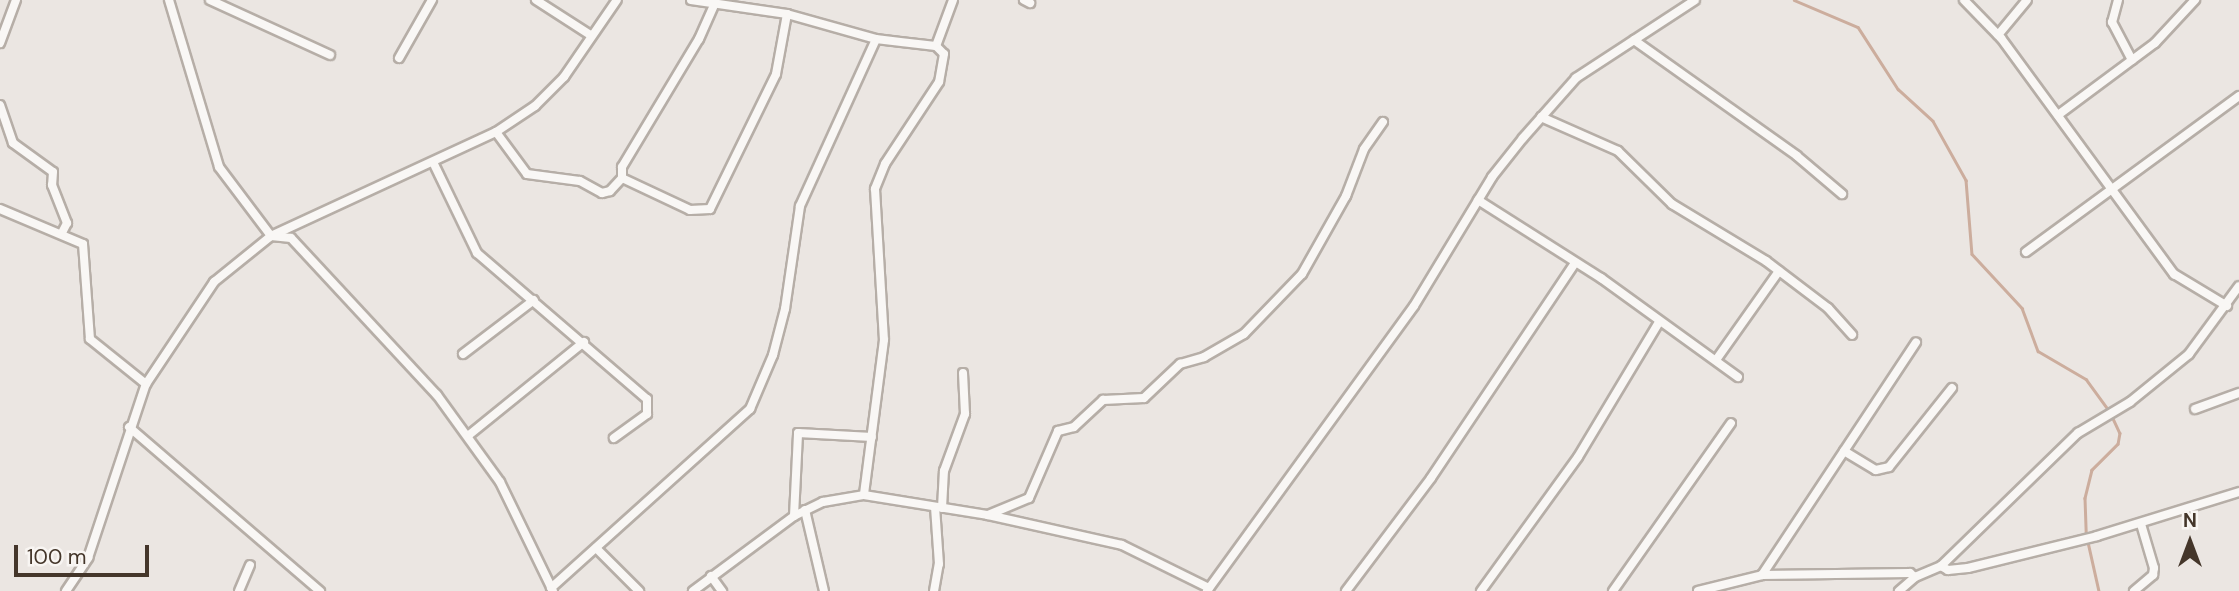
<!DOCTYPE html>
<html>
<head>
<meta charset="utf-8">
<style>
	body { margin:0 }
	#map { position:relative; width:2239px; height:591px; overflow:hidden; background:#ebe6e2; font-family:"DM Sans",sans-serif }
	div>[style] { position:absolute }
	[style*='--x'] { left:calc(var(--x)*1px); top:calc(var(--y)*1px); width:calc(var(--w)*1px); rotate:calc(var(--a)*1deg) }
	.stream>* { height:2.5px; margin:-1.25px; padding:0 1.25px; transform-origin:1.25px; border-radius:1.25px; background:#ccad9d }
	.roads { filter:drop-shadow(2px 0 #b6aea7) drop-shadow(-2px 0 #b6aea7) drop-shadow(0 2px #b6aea7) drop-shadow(0 -2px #b6aea7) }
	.minor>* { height:8px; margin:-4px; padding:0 4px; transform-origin:4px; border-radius:4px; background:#f9f7f5 }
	span { translate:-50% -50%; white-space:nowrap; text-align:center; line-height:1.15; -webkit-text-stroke:5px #f8f5f2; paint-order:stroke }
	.north { position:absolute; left:2155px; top:507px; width:70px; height:70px; -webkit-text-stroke:5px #f8f5f2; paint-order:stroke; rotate:0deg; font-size:19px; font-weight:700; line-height:28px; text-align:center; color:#44362a }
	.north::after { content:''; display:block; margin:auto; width:24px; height:32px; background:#44362a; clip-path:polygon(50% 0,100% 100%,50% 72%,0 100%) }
	.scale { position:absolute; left:14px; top:545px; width:135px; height:32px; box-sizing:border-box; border:4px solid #44362a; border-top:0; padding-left:9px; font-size:21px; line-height:24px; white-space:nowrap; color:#44362a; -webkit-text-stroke:5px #f8f5f2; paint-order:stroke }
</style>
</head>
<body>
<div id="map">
	<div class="stream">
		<div style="--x:1794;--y:0;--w:69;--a:22.9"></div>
		<div style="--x:1858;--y:27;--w:74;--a:57.2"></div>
		<div style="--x:1898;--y:89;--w:47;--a:42.4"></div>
		<div style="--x:1933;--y:121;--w:68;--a:60.8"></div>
		<div style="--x:1966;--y:180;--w:74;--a:85.4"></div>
		<div style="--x:1972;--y:254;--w:74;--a:47.2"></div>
		<div style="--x:2022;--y:308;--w:46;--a:69.6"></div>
		<div style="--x:2038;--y:351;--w:56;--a:30.3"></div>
		<div style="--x:2086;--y:379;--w:41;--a:54"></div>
		<div style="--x:2110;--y:412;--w:23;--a:65"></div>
		<div style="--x:2120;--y:433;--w:11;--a:100"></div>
		<div style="--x:2118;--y:444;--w:37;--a:135"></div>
		<div style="--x:2092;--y:470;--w:29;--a:104"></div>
		<div style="--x:2085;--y:498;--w:35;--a:88"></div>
		<div style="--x:2086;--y:533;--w:59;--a:77.4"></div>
	</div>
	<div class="roads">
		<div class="minor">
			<div style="--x:169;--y:0;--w:174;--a:73.3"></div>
			<div style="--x:219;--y:167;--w:86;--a:53"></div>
			<div style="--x:271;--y:236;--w:20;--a:6"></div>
			<div style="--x:291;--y:238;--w:214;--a:47.1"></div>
			<div style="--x:437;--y:395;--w:107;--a:54.1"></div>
			<div style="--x:500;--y:482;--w:121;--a:64.1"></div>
			<div style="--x:210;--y:0;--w:132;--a:24.6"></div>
			<div style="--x:536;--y:0;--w:63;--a:32.7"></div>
			<div style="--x:691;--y:0;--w:97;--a:8.3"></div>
			<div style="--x:787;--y:14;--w:92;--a:15.7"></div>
			<div style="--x:876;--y:39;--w:60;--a:6.7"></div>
			<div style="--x:936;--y:46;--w:11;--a:45"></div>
			<div style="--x:944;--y:54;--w:28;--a:100"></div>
			<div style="--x:939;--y:82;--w:98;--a:123.4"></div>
			<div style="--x:885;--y:164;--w:27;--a:112"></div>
			<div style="--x:875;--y:189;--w:151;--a:86.6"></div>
			<div style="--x:884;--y:340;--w:156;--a:97.4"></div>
			<div style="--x:1024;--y:0;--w:7;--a:27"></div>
			<div style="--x:1964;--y:0;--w:53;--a:45.8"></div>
			<div style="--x:2001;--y:38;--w:293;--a:53.8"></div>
			<div style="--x:2174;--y:274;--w:62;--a:31.1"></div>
			<div style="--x:2118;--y:0;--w:23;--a:105"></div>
			<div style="--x:2112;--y:22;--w:43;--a:62.2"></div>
			<div style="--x:1998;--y:35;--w:45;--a:-50.4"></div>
			<div style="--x:1634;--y:40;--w:200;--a:35.4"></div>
			<div style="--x:1797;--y:156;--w:59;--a:40.2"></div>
			<div style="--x:0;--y:43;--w:46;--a:-69.6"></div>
			<div style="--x:936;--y:46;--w:49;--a:-69.7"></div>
			<div style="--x:399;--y:58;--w:67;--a:-60.4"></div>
			<div style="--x:0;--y:105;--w:40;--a:71.1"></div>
			<div style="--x:13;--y:143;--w:49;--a:35.9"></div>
			<div style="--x:53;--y:172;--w:13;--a:94"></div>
			<div style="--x:52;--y:185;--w:41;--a:68.5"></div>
			<div style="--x:67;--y:223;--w:11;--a:117"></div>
			<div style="--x:2058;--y:115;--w:121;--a:-36.6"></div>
			<div style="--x:2155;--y:43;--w:59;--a:-47.1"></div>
			<div style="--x:1541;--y:117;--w:84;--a:23.8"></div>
			<div style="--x:1618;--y:151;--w:76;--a:44.5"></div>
			<div style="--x:1672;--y:204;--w:110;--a:31.2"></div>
			<div style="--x:1766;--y:261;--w:78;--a:37.2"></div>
			<div style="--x:1828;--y:308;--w:36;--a:48"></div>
			<div style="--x:496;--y:132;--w:52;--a:53.6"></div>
			<div style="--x:527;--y:174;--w:53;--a:7.5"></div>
			<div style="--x:580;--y:181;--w:25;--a:29"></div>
			<div style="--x:602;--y:193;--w:8;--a:-14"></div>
			<div style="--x:610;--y:191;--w:18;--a:-47"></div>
			<div style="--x:622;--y:178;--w:11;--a:-90"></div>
			<div style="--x:622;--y:167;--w:149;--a:-59"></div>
			<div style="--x:699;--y:39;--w:37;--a:-66"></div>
			<div style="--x:433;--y:162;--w:101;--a:64.2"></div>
			<div style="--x:477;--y:253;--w:224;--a:40.7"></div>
			<div style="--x:647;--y:399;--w:15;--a:90"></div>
			<div style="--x:647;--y:414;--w:41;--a:144"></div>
			<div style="--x:622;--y:178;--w:75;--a:25.2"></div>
			<div style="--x:690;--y:210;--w:20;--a:-3"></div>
			<div style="--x:710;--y:209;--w:150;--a:-63.9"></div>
			<div style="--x:776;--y:74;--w:61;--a:-79.6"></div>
			<div style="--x:1478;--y:200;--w:146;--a:32.4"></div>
			<div style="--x:1601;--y:278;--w:169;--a:35.9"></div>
			<div style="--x:0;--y:209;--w:90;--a:22.9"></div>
			<div style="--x:83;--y:244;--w:95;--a:85.8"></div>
			<div style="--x:90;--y:339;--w:72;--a:38.8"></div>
			<div style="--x:2026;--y:252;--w:264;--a:-36.2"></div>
			<div style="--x:463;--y:354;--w:89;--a:-37.3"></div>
			<div style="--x:1716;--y:360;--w:109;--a:-54.7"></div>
			<div style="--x:2195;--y:409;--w:47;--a:-20"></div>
			<div style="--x:129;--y:427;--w:252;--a:40.7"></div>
			<div style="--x:469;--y:435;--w:148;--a:-39"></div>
			<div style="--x:1844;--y:451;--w:37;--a:31"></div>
			<div style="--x:1876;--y:470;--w:13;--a:-13"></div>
			<div style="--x:1889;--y:467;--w:101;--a:-51.4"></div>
			<div style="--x:942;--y:508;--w:37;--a:-87"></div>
			<div style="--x:944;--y:471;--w:61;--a:-69.8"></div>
			<div style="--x:965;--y:414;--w:41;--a:-92.8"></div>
			<div style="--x:805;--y:510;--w:83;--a:76.8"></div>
			<div style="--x:988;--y:515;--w:44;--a:-22.5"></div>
			<div style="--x:1029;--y:498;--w:73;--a:-66.6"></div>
			<div style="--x:1058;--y:431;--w:16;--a:-14"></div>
			<div style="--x:1074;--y:427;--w:40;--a:-43"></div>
			<div style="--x:1103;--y:400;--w:41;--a:-2.8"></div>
			<div style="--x:1144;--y:398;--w:50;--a:-43.4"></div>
			<div style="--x:1180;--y:364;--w:25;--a:-16"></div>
			<div style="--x:1204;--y:357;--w:46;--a:-29.9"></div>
			<div style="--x:1244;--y:334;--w:83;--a:-46"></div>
			<div style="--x:1302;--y:274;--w:90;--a:-60.6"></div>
			<div style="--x:1346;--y:196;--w:50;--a:-69"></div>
			<div style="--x:1364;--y:149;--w:33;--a:-55"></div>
			<div style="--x:794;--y:516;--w:83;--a:-87.2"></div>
			<div style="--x:798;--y:433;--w:74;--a:3.1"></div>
			<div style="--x:596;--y:548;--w:61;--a:45"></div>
			<div style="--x:1941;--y:566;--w:8;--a:30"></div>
			<div style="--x:1948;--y:570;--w:20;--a:-6"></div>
			<div style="--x:1968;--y:568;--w:133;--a:-13.9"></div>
			<div style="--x:2097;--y:536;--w:149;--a:-17.2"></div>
			<div style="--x:1762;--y:575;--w:279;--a:-56.5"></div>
			<div style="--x:711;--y:576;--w:19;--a:54"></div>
			<div style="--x:551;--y:588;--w:268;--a:-42"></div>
			<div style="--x:750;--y:409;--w:59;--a:-66.9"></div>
			<div style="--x:773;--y:355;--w:48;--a:-75.4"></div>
			<div style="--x:785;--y:309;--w:104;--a:-81.7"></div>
			<div style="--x:800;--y:206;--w:183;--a:-65.5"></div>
			<div style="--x:66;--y:591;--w:40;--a:-56"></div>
			<div style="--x:88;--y:558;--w:183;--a:-71.6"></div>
			<div style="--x:146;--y:384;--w:123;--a:-56.3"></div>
			<div style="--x:214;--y:282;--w:73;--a:-38.9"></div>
			<div style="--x:271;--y:236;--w:248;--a:-24.8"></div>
			<div style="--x:496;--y:132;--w:47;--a:-33.7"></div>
			<div style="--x:535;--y:106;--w:41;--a:-45"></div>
			<div style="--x:564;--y:77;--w:93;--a:-55.5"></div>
			<div style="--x:239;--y:591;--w:28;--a:-67"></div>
			<div style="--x:693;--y:591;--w:126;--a:-36.6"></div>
			<div style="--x:794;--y:516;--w:32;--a:-26"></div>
			<div style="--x:823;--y:502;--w:42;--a:-9.7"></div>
			<div style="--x:864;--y:495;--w:126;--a:9.2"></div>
			<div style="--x:988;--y:515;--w:137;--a:12.6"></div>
			<div style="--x:1122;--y:545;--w:97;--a:26.3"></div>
			<div style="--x:934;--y:591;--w:27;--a:-80"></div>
			<div style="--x:939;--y:564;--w:57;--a:-94"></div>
			<div style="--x:1207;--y:591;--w:352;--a:-54"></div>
			<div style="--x:1414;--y:306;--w:151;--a:-58.8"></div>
			<div style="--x:1492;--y:177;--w:50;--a:-51.5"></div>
			<div style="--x:1523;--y:138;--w:80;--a:-48.5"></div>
			<div style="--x:1576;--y:78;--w:142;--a:-33.2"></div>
			<div style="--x:1346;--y:591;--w:141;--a:-53"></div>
			<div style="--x:1431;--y:478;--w:257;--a:-56.2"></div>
			<div style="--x:1481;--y:591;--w:165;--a:-54.1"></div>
			<div style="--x:1578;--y:457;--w:157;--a:-59"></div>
			<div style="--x:1613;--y:591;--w:205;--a:-54.9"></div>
			<div style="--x:1698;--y:591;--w:66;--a:-14"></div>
			<div style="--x:1762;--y:575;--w:148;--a:-0.8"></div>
			<div style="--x:1910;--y:573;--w:6;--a:39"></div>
			<div style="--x:1899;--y:591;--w:21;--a:-41"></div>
			<div style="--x:1915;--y:577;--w:28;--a:-23"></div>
			<div style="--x:1941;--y:566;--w:191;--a:-44.2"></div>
			<div style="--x:2078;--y:433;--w:61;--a:-30.8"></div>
			<div style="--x:2130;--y:402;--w:76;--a:-39.1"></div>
			<div style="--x:2189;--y:354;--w:84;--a:-53.7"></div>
			<div style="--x:2134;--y:591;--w:25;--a:-40"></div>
			<div style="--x:2153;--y:575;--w:7;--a:-82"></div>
			<div style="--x:2154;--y:568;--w:46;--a:-106.5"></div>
		</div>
	</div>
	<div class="north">N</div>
	<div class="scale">100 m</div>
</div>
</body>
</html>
